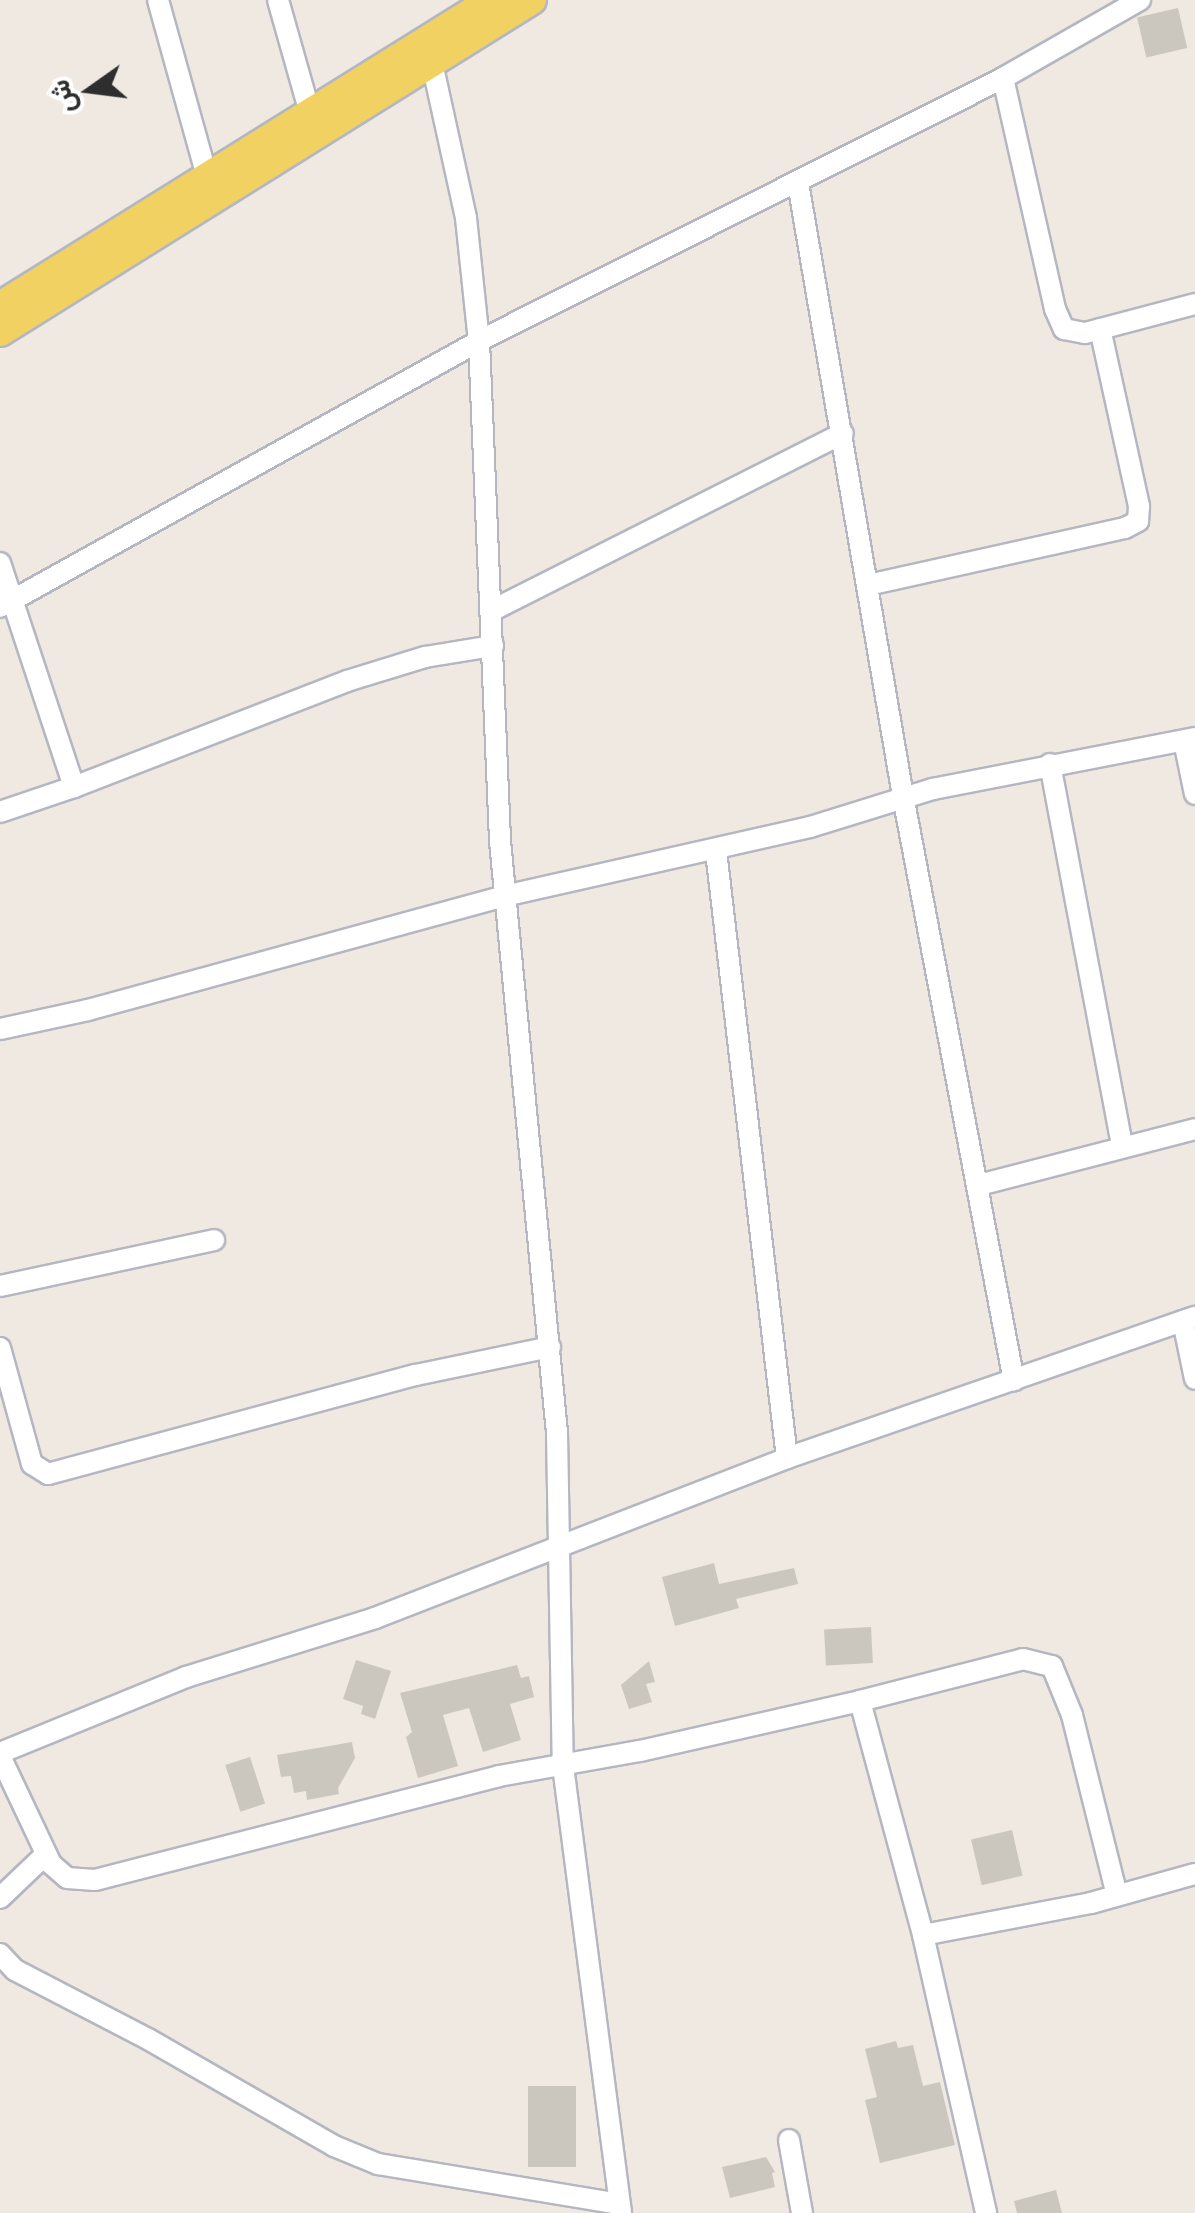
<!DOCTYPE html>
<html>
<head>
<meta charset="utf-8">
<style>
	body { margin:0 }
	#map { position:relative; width:1195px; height:2213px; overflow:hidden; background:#efe9e1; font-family:Commissioner,Vazirmatn,sans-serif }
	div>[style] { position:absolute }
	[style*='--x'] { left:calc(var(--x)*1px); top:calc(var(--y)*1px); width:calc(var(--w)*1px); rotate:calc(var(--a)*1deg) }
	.building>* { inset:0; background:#cbc7bf; transform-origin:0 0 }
	.roads { filter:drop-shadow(2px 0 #b4b7c1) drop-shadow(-2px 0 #b4b7c1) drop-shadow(0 2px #b4b7c1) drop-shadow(0 -2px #b4b7c1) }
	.minor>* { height:20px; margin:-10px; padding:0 10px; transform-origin:10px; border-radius:10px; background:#fff }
	.major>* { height:28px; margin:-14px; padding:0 14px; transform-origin:14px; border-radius:14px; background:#f2d163 }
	span { translate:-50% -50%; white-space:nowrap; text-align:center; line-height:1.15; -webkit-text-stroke:10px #fff; paint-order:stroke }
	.north { position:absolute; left:40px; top:40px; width:100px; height:100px; -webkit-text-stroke:8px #fff; paint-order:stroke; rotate:256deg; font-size:28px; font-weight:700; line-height:40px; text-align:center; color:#2e2e2e }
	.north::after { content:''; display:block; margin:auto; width:35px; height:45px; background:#2e2e2e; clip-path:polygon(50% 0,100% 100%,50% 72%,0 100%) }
</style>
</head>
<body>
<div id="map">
	<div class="building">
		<div style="left:1178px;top:8px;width:41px;height:42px;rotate:77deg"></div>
		<div style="clip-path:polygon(714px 1563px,719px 1584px,794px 1568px,798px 1584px,736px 1599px,739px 1608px,675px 1626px,662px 1577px)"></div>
		<div style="left:871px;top:1627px;width:36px;height:47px;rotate:87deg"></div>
		<div style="clip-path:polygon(356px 1660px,391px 1671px,375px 1719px,361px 1714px,363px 1706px,343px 1699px)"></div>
		<div style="clip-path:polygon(649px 1661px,655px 1682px,646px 1684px,652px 1702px,629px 1709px,621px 1685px)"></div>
		<div style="clip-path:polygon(517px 1665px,521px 1678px,529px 1676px,534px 1697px,510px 1704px,521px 1740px,483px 1752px,469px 1708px,443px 1715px,458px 1766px,418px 1778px,406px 1737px,412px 1732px,400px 1693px)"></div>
		<div style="clip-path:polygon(352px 1742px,355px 1758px,338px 1788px,339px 1794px,307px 1800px,306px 1791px,294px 1793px,291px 1776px,281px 1777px,277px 1755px)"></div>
		<div style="left:250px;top:1757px;width:49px;height:26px;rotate:72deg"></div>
		<div style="left:1012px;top:1830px;width:47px;height:42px;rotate:77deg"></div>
		<div style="clip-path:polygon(896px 2041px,898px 2048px,913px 2045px,923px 2086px,940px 2082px,955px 2145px,880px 2163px,865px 2100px,877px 2097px,865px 2049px)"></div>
		<div style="left:528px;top:2086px;width:48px;height:81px"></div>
		<div style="clip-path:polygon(766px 2157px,775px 2172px,772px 2173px,775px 2187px,730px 2198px,722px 2167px)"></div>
		<div style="clip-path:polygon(1056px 2190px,1062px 2213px,1017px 2213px,1014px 2201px)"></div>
	</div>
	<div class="roads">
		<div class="minor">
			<div style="--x:158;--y:0;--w:184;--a:74.5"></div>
			<div style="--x:278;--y:0;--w:117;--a:74.2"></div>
			<div style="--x:432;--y:63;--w:159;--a:77.6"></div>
			<div style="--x:466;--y:218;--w:124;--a:84"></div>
			<div style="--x:479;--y:341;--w:500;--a:87.59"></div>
			<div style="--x:500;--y:841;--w:595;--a:84.5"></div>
			<div style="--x:557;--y:1433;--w:333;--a:89"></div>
			<div style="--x:563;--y:1766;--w:451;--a:82.6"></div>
			<div style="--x:1003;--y:78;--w:237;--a:77.3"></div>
			<div style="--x:1055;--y:309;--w:22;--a:66"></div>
			<div style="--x:1064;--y:329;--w:21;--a:11"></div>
			<div style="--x:1085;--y:333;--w:114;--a:-14.8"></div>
			<div style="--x:798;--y:183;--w:622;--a:80.28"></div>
			<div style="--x:903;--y:796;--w:595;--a:79.26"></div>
			<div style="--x:0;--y:563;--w:236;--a:71.7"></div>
			<div style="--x:74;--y:787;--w:293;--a:-21.2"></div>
			<div style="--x:347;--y:681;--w:82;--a:-17.1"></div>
			<div style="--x:425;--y:657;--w:69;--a:-9.2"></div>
			<div style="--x:868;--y:585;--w:263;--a:-12.5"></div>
			<div style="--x:1125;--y:528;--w:15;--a:-28"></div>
			<div style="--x:1138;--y:521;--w:15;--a:-86"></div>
			<div style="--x:1139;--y:506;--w:181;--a:-102.4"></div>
			<div style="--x:0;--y:607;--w:548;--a:-29.04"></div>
			<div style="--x:479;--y:341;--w:586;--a:-26.65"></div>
			<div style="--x:1003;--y:78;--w:158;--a:-29.7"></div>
			<div style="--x:491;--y:611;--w:394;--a:-26.8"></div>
			<div style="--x:1184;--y:741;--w:54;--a:78.3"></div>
			<div style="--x:1050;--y:764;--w:389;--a:79.3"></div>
			<div style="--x:0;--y:812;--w:78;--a:-18.7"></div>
			<div style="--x:716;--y:851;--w:611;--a:83.33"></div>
			<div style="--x:0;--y:1029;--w:90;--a:-12.2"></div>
			<div style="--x:88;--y:1010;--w:431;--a:-15.3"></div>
			<div style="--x:504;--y:896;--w:314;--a:-12.7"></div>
			<div style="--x:810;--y:827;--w:129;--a:-17.2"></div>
			<div style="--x:933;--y:789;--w:267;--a:-11"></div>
			<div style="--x:979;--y:1185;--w:223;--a:-14.5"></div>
			<div style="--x:0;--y:1286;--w:219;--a:-12.1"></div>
			<div style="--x:1183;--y:1321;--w:59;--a:78.3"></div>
			<div style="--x:0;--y:1348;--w:120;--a:74.6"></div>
			<div style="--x:32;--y:1464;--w:19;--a:32"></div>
			<div style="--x:48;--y:1474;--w:381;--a:-15.1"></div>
			<div style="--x:416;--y:1375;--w:137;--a:-11.8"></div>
			<div style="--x:860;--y:1701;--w:168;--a:-14.4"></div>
			<div style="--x:1023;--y:1659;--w:30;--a:14"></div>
			<div style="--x:1052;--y:1666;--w:53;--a:67.8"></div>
			<div style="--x:1072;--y:1715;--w:186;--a:76"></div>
			<div style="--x:0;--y:1753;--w:201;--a:-22.2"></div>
			<div style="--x:186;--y:1677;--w:198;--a:-17.3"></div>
			<div style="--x:375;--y:1618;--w:442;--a:-21.2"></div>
			<div style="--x:787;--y:1458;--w:432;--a:-19.1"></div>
			<div style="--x:0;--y:1756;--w:119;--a:64.7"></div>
			<div style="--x:51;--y:1864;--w:21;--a:41"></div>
			<div style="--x:67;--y:1878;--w:28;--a:4"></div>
			<div style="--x:95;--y:1880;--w:417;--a:-14.4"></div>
			<div style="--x:499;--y:1776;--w:143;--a:-10.1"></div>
			<div style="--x:640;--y:1751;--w:226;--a:-12.8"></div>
			<div style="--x:860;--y:1701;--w:242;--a:74.9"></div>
			<div style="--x:923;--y:1935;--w:171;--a:-10.8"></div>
			<div style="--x:1091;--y:1903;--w:108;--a:-15.6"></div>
			<div style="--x:0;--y:1898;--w:62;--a:-43.7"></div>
			<div style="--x:923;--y:1935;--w:285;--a:77.2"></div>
			<div style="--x:0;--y:1954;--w:22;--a:47"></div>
			<div style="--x:15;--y:1970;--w:150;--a:27.4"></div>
			<div style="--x:148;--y:2039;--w:215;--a:29.9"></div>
			<div style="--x:334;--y:2146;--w:48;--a:22.2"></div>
			<div style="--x:378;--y:2164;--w:245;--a:9.4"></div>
			<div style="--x:789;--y:2140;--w:74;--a:79.9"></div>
		</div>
		<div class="major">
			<div style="--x:0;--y:306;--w:579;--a:-31.93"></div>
			<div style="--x:0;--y:332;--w:627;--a:-31.97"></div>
		</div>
	</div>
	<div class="north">ش</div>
</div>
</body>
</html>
